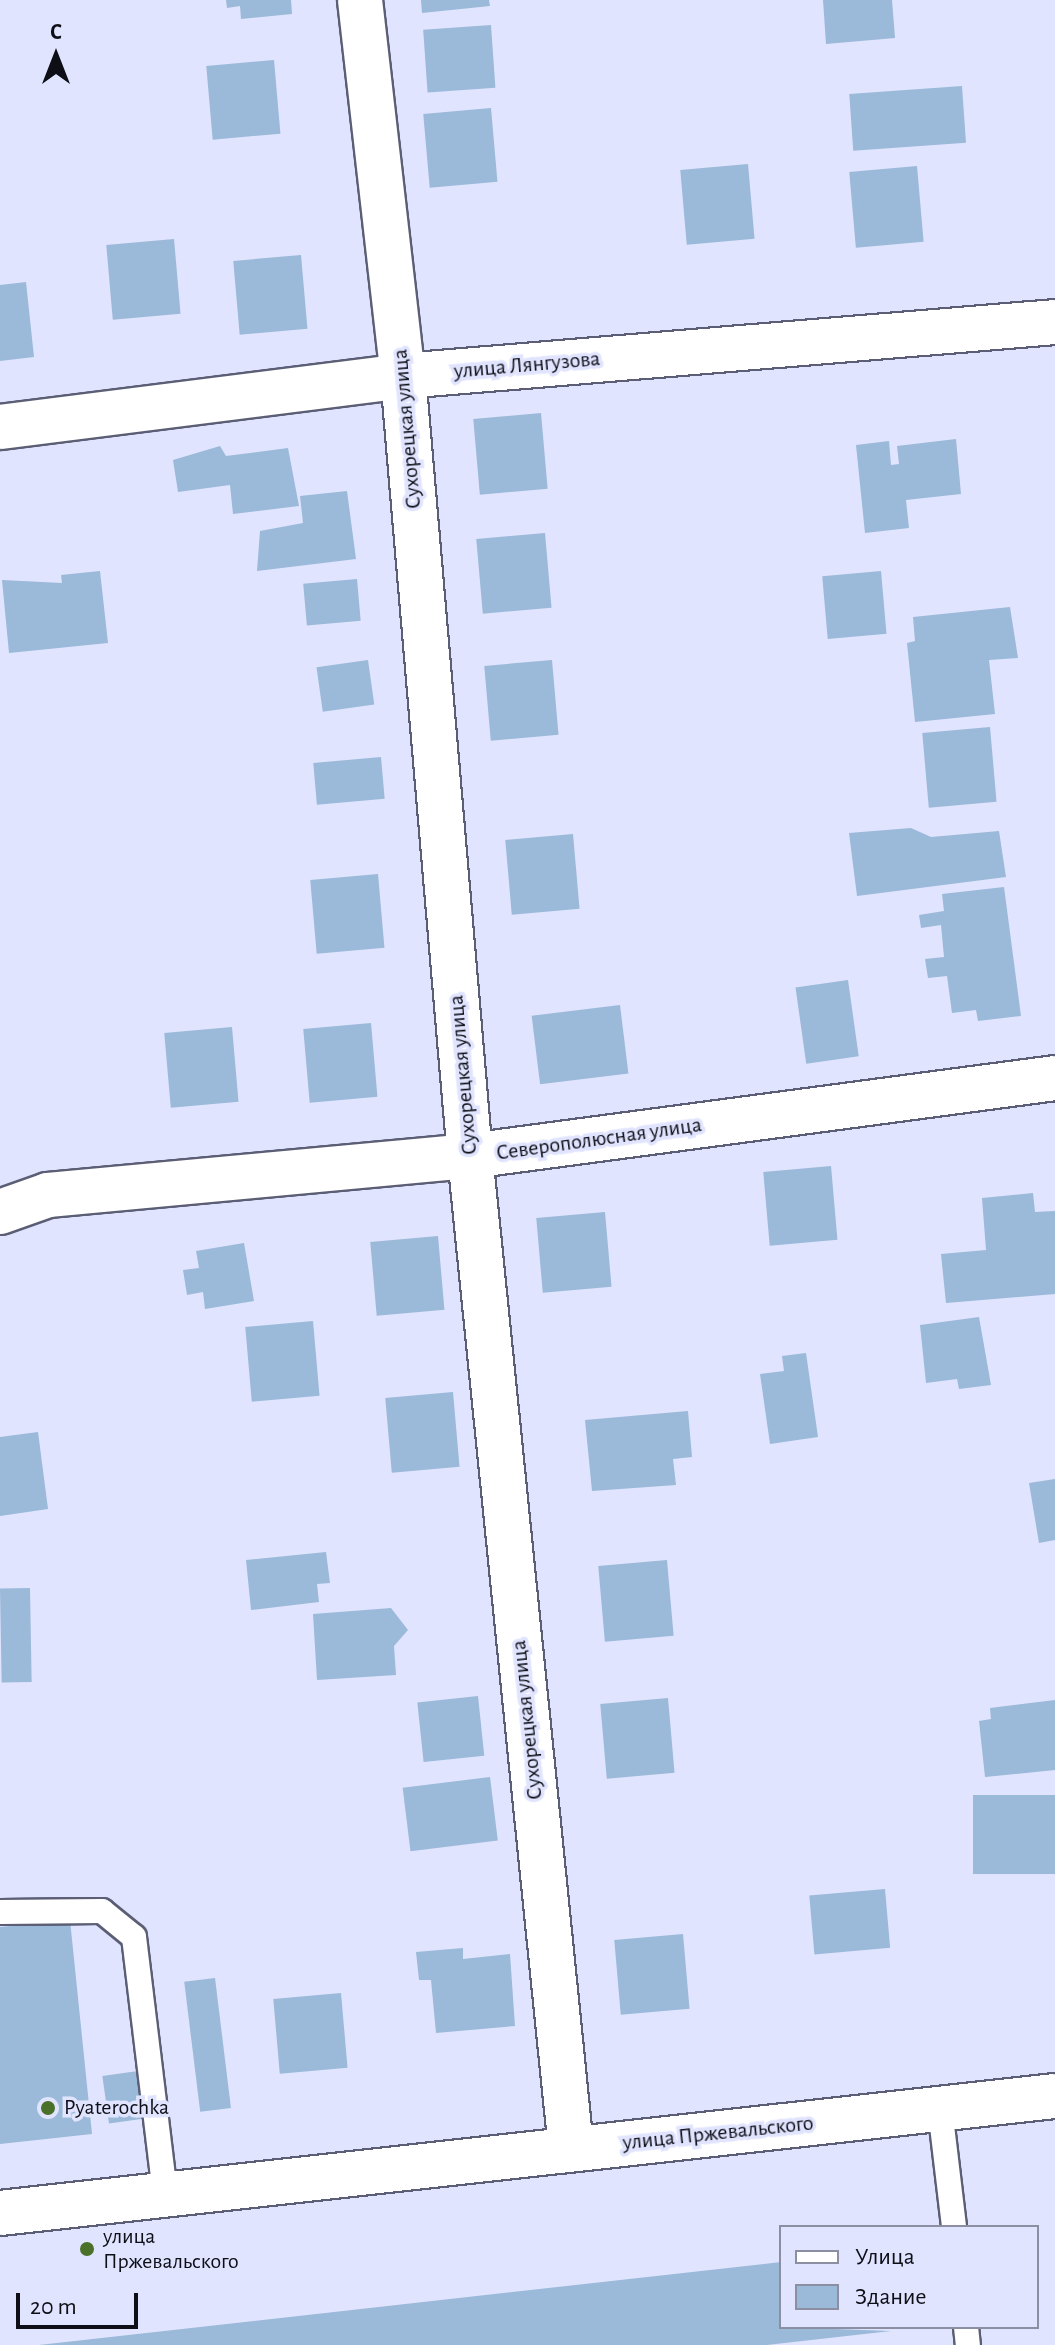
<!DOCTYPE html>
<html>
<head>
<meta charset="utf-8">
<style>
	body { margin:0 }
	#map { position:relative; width:1055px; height:2345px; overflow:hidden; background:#e0e4fe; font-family:"Alegreya Sans",sans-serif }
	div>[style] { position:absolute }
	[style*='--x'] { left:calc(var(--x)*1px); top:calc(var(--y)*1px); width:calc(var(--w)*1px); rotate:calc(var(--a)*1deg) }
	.building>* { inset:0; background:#9bb9d9; transform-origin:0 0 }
	.roads { filter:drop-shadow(2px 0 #5b5e74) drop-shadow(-2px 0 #5b5e74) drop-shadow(0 2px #5b5e74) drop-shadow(0 -2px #5b5e74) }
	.lane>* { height:24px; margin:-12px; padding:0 12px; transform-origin:12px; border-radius:12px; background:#fff }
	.street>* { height:44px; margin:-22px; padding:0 22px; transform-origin:22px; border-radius:22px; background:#fff }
	.primary>* { height:44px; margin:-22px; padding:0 22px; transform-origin:22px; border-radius:22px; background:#fff }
	.dots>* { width:22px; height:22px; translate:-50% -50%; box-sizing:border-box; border:4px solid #e0e4fe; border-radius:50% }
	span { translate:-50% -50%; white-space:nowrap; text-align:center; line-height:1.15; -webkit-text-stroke:7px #e0e4fe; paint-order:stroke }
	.street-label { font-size:22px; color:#0d0e16 }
	.poi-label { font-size:22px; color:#0d0e16 }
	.left { translate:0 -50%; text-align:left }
	.legend { position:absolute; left:779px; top:2225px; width:260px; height:104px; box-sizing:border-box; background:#e0e4fe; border:2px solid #8c8ea1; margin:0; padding:10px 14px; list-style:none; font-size:24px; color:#0d0e16 }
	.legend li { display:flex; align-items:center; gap:16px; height:40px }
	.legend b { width:40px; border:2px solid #8c8ea1 }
	.north { position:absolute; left:16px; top:16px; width:80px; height:80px; -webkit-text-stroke:6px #e0e4fe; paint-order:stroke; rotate:0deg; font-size:22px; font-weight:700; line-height:32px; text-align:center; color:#0d0e16 }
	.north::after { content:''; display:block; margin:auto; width:28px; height:36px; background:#0d0e16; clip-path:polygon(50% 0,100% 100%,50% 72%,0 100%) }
	.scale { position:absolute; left:16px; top:2293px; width:122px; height:36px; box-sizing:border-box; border:4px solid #0d0e16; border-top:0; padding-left:10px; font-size:24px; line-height:28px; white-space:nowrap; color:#0d0e16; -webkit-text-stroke:6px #e0e4fe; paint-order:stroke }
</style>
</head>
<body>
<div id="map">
	<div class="building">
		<div style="clip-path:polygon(226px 0,291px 0,292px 14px,241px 19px,240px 6px,227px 8px)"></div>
		<div style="clip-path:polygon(421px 0,489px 0,490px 6px,422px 13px)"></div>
		<div style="clip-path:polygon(823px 0,892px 0,895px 38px,826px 44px)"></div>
		<div style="left:491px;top:25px;width:63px;height:68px;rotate:86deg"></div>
		<div style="left:274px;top:60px;width:74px;height:68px;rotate:85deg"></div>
		<div style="left:962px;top:86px;width:57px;height:113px;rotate:86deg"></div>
		<div style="left:491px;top:108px;width:74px;height:68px;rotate:85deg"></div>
		<div style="left:748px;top:164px;width:75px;height:68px;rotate:85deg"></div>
		<div style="left:917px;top:166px;width:76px;height:68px;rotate:85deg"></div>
		<div style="left:174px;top:239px;width:75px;height:68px;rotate:85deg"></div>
		<div style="left:301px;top:255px;width:74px;height:68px;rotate:85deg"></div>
		<div style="clip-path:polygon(26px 282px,34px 357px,0 361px,0 285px)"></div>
		<div style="left:541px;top:413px;width:76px;height:68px;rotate:85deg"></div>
		<div style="clip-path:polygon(956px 439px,961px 494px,906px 500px,909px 528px,865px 533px,856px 445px,889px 441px,891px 465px,899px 464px,897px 446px)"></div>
		<div style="clip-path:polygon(220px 446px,226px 456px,288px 448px,299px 506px,233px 514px,230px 485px,178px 492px,173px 460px)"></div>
		<div style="clip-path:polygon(347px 491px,356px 559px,257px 571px,260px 531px,303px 523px,300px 496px)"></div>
		<div style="left:545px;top:533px;width:75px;height:69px;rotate:85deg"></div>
		<div style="clip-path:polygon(100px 571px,108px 643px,9px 653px,2px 580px,62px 583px,61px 575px)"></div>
		<div style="left:881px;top:571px;width:63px;height:59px;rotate:85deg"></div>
		<div style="left:357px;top:579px;width:42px;height:54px;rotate:85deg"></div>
		<div style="clip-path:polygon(1010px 607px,1018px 658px,989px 660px,995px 714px,915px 722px,907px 643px,915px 641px,913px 617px)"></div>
		<div style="left:368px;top:660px;width:45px;height:52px;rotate:82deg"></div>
		<div style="left:552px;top:660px;width:75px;height:68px;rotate:85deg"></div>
		<div style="left:990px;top:727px;width:75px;height:68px;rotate:85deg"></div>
		<div style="left:381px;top:757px;width:42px;height:68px;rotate:85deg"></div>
		<div style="clip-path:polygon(911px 828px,931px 837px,999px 831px,1006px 877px,857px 896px,849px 833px)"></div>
		<div style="left:573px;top:834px;width:75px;height:68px;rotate:85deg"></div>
		<div style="left:378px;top:874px;width:74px;height:68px;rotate:85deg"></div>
		<div style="clip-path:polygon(1004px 887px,1021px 1016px,978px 1021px,976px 1010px,952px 1013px,947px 976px,928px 978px,925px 959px,944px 957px,941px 925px,921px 928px,919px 915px,944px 911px,942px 894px)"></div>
		<div style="left:848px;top:980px;width:77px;height:53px;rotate:82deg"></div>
		<div style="left:620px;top:1005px;width:69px;height:89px;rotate:83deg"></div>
		<div style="left:371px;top:1023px;width:74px;height:68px;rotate:85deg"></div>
		<div style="left:232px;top:1027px;width:75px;height:68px;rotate:85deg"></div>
		<div style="left:831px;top:1166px;width:74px;height:68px;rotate:85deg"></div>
		<div style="clip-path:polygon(1033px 1193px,1035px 1212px,1055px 1211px,1055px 1294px,946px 1303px,941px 1254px,986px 1250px,982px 1198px)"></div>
		<div style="left:605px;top:1212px;width:75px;height:69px;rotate:85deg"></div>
		<div style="left:438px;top:1236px;width:74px;height:68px;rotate:85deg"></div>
		<div style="clip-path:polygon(244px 1243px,254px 1301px,205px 1309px,203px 1292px,187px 1295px,183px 1270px,199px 1268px,196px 1251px)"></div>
		<div style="clip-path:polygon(979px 1317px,991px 1385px,959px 1389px,957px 1379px,926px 1383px,920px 1325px)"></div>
		<div style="left:313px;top:1321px;width:75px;height:68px;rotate:85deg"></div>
		<div style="clip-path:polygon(806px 1353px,818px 1437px,770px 1444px,760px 1374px,784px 1371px,782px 1356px)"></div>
		<div style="left:453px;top:1392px;width:75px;height:68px;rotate:85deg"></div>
		<div style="clip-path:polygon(688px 1411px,692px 1457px,673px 1459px,676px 1485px,592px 1491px,585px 1420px)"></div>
		<div style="clip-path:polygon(38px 1432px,48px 1509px,0 1516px,0 1437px)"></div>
		<div style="clip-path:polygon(1055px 1479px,1055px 1540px,1039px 1543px,1029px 1483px)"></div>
		<div style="clip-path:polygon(326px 1552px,330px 1583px,317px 1584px,319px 1602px,251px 1610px,246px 1560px)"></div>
		<div style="left:667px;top:1560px;width:76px;height:69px;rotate:85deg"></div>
		<div style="left:30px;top:1588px;width:94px;height:30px;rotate:89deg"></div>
		<div style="clip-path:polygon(391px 1608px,408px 1630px,394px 1646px,396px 1675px,317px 1680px,313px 1614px)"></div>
		<div style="left:478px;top:1696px;width:60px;height:61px;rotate:84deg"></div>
		<div style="left:668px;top:1698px;width:75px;height:68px;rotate:85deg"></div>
		<div style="clip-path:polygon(1055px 1700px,1055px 1770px,985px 1777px,979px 1721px,991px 1719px,990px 1708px)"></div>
		<div style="left:490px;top:1777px;width:64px;height:88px;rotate:83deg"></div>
		<div style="left:1055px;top:1795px;width:79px;height:82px;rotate:90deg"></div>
		<div style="left:885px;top:1889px;width:59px;height:76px;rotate:85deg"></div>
		<div style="clip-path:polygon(70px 1920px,92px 2134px,0 2144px,0 1927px)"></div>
		<div style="left:683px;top:1934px;width:75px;height:69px;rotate:85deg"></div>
		<div style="clip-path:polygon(463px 1948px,463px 1959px,510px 1954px,515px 2026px,436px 2033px,431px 1980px,419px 1980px,416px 1952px)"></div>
		<div style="left:215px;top:1978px;width:131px;height:31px;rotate:83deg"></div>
		<div style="left:341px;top:1993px;width:75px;height:68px;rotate:85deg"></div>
		<div style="left:138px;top:2071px;width:48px;height:36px;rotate:82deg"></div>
		<div style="clip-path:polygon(781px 2262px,781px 2327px,891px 2331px,767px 2345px,39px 2345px)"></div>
	</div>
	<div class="roads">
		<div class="lane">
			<div style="--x:0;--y:1912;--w:102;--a:-0.6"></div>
			<div style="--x:102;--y:1911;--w:41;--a:39.1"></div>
			<div style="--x:134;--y:1937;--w:260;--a:83.1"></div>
			<div style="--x:940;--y:2109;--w:119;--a:83.2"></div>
			<div style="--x:966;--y:2327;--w:18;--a:84"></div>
		</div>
		<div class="street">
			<div style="--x:360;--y:0;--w:378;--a:83.5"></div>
			<div style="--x:403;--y:376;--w:783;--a:85.09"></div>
			<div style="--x:470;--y:1156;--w:998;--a:84.19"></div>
			<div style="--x:0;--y:427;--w:406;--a:-7.2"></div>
			<div style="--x:403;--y:376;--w:654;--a:-4.73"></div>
			<div style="--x:0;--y:1212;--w:51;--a:-19.5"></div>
			<div style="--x:48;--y:1195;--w:424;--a:-5.3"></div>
			<div style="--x:470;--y:1156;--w:590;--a:-7.59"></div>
		</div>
		<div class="primary">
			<div style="--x:0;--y:2213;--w:1061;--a:-6.33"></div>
		</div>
	</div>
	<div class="dots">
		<div style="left:48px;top:2108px;background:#4a702a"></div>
		<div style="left:87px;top:2249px;background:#4a702a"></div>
	</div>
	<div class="street-label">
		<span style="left:527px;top:365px;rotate:-5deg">улица Лянгузова</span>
		<span style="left:407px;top:429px;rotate:-95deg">Сухорецкая улица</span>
		<span style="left:463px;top:1075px;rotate:-95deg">Сухорецкая улица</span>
		<span style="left:599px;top:1139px;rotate:-8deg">Северополюсная улица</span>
		<span style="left:527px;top:1720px;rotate:-96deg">Сухорецкая улица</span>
		<span style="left:718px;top:2133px;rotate:-6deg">улица Пржевальского</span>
	</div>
	<div class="poi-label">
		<span class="left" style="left:64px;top:2108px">Pyaterochka</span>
		<span class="left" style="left:103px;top:2249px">улица<br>Пржевальского</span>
	</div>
	<ul class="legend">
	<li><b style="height:10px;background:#fff"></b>Улица</li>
	<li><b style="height:22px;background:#9bb9d9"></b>Здание</li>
	</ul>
	<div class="north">С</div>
	<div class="scale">20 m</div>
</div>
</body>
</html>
